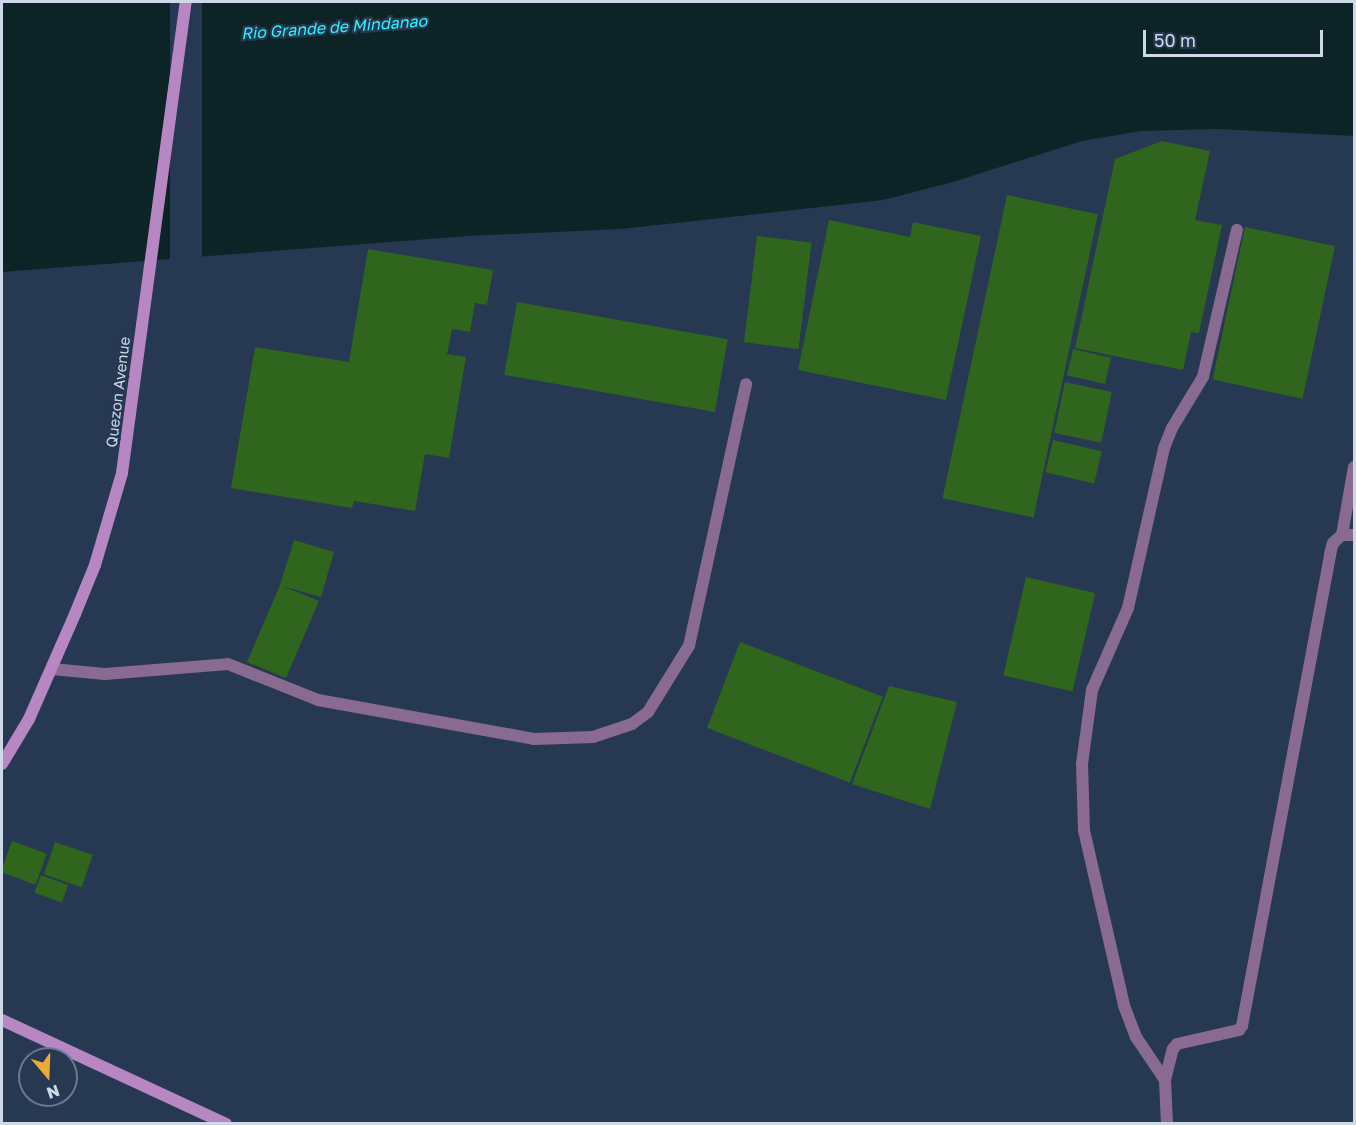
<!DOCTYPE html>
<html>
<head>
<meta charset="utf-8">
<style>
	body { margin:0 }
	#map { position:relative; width:1356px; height:1125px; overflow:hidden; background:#273852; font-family:"Golos Text",sans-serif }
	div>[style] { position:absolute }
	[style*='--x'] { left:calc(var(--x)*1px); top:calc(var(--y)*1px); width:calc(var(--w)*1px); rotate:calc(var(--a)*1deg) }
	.water>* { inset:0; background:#0c2425 }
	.pier>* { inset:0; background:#273852; transform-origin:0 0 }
	.building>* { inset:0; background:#2f651c; transform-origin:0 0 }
	.street>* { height:12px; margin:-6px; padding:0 6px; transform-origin:6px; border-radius:6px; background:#896b91 }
	.secondary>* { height:12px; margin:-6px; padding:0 6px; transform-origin:6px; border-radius:6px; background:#b787c4 }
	span { translate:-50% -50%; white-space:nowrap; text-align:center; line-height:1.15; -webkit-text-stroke:4.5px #273852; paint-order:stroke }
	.street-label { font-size:15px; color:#cdd8e8 }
	.water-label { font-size:16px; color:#2bf4fc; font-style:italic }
	.frame { position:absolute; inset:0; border:3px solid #cdd8e8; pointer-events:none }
	.north { position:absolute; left:18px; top:1047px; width:60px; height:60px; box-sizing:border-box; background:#273852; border:2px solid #69788e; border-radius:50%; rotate:161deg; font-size:16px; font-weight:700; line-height:24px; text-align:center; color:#cdd8e8 }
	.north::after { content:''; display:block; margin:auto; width:21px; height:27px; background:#e8ab37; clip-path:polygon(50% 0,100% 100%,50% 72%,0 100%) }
	.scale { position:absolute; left:1143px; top:30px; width:180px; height:27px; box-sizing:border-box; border:3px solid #cdd8e8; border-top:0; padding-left:8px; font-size:18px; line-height:21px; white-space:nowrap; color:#cdd8e8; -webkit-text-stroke:4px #273852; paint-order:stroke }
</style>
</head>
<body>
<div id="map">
	<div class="water">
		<div style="clip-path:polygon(2px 2px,1354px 2px,1354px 136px,1216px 129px,1141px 131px,1082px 141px,953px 182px,883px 200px,621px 229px,468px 236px,2px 272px)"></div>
	</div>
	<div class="pier">
		<div style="left:170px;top:2px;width:32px;height:264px"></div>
	</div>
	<div class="building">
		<div style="clip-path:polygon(1162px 141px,1210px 151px,1195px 220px,1222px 225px,1199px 333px,1191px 332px,1183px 370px,1075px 348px,1115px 159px)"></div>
		<div style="left:1007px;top:195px;width:93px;height:310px;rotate:12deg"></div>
		<div style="clip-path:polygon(829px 220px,910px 237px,913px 222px,981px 236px,946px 400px,798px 370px)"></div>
		<div style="left:1245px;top:227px;width:92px;height:156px;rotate:12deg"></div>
		<div style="left:757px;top:236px;width:55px;height:107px;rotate:7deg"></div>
		<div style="clip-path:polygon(368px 249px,493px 270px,487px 305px,475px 303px,470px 332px,452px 329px,447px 354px,466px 357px,449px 458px,425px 454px,415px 511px,354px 501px,352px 508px,231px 488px,255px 347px,349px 362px)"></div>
		<div style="left:517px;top:302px;width:214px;height:74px;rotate:10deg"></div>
		<div style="left:1073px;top:349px;width:39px;height:27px;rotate:13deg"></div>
		<div style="left:1065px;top:382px;width:48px;height:52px;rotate:12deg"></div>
		<div style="left:1053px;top:440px;width:50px;height:33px;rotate:13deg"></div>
		<div style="clip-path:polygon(294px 540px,334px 552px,321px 597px,282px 586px,319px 601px,286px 678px,247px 662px,280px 585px)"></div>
		<div style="left:1026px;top:577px;width:71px;height:101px;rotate:13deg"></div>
		<div style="left:740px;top:642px;width:153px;height:92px;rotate:21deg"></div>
		<div style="clip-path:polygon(889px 686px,957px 702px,930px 809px,852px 784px)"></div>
		<div style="left:12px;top:841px;width:37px;height:33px;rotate:20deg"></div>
		<div style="left:55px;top:842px;width:40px;height:34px;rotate:19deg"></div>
		<div style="left:41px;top:875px;width:29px;height:19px;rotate:20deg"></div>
	</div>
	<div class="street">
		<div style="--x:1342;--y:535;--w:69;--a:-80"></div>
		<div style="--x:52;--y:669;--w:53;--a:5.4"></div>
		<div style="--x:105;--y:674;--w:123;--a:-4.6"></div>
		<div style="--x:228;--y:664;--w:97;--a:21.8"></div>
		<div style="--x:318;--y:700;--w:219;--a:10.2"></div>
		<div style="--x:534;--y:739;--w:59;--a:-1.9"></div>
		<div style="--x:593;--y:737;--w:41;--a:-18.4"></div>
		<div style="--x:632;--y:724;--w:20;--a:-37"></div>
		<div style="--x:648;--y:712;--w:78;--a:-58.2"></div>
		<div style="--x:689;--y:646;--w:268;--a:-77.7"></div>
		<div style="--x:1165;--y:1080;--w:32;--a:-76"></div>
		<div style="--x:1173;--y:1049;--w:6;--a:-51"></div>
		<div style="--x:1177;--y:1044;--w:64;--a:-12.7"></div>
		<div style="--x:1239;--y:1030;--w:5;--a:-53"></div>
		<div style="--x:1242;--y:1026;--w:480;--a:-79.4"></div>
		<div style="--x:1330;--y:554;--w:11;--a:-75"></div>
		<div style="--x:1333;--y:543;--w:12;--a:-42"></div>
		<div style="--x:1342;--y:535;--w:12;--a:0"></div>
		<div style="--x:1167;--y:1124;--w:44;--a:-92.6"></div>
		<div style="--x:1165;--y:1080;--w:52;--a:-124"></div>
		<div style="--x:1136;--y:1037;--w:34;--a:-111"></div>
		<div style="--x:1124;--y:1005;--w:180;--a:-102.9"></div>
		<div style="--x:1084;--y:830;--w:66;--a:-91.7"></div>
		<div style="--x:1082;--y:764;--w:75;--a:-82.3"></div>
		<div style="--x:1092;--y:690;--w:90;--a:-66.3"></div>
		<div style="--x:1128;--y:608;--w:164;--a:-77.3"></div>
		<div style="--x:1164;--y:448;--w:22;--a:-68"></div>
		<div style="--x:1172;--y:428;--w:60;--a:-58.7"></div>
		<div style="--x:1203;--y:377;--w:151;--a:-77"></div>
	</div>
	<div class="secondary">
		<div style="--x:2;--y:764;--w:52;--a:-59"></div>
		<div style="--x:29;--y:719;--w:115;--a:-66.3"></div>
		<div style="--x:75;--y:614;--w:53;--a:-67.8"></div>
		<div style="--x:95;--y:565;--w:96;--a:-73.6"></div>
		<div style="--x:122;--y:473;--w:475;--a:-82.3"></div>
		<div style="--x:2;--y:1020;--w:247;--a:24.9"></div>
	</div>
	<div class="street-label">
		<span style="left:118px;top:392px;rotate:-83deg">Quezon Avenue</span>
	</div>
	<div class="water-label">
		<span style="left:334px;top:27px;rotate:-4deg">Rio Grande de Mindanao</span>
	</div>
	<div class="frame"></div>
	<div class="north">N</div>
	<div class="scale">50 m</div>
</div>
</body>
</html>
